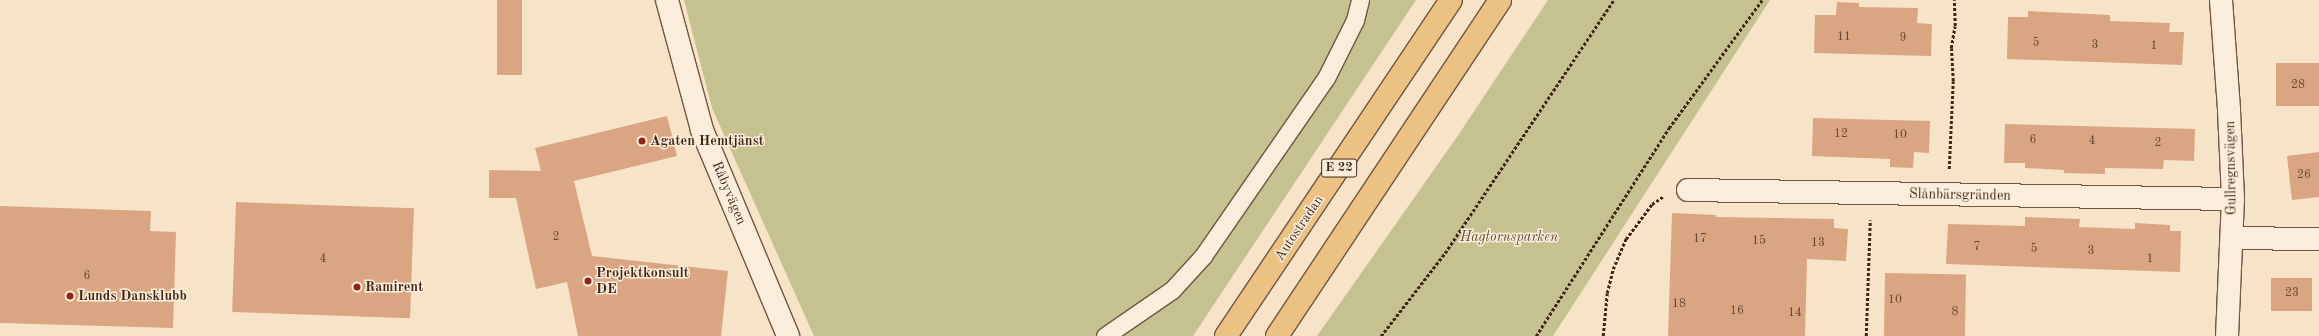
<!DOCTYPE html>
<html>
<head>
<meta charset="utf-8">
<style>
	body { margin:0 }
	#map { position:relative; width:2319px; height:336px; overflow:hidden; background:#f7e4c8; font-family:"Old Standard TT",serif }
	div>[style] { position:absolute }
	[style*='--x'] { left:calc(var(--x)*1px); top:calc(var(--y)*1px); width:calc(var(--w)*1px); rotate:calc(var(--a)*1deg) }
	.green>* { inset:0; background:#c5c190 }
	.building>* { inset:0; background:#daa583; transform-origin:0 0 }
	.path>* { height:2.5px; margin-top:-1.25px; transform-origin:0; background:repeating-linear-gradient(90deg,#412616 0 3px,transparent 0 5px) }
	.roads { filter:drop-shadow(1px 0 #6e5642) drop-shadow(-1px 0 #6e5642) drop-shadow(0 1px #6e5642) drop-shadow(0 -1px #6e5642) }
	.service>* { height:17px; margin:-8.5px; padding:0 8.5px; transform-origin:8.5px; border-radius:8.5px; background:#faeddb }
	.minor>* { height:22px; margin:-11px; padding:0 11px; transform-origin:11px; border-radius:11px; background:#faeddb }
	.motorway>* { height:22px; margin:-11px; padding:0 11px; transform-origin:11px; border-radius:11px; background:#ecc284 }
	.dots>* { width:11px; height:11px; translate:-50% -50%; box-sizing:border-box; border:2px solid #faeddb; border-radius:50% }
	span { translate:-50% -50%; white-space:nowrap; text-align:center; line-height:1.15; -webkit-text-stroke:3px #faeddb; paint-order:stroke }
	.number-label { font-size:12px; color:#674631 }
	.number-label span { -webkit-text-stroke-width:0 }
	.shield-label span { padding:1px 3px; background:#faeddb; border:1px solid; border-radius:3px; -webkit-text-stroke-width:0 }
	.shield-label { font-size:13px; color:#412616; font-weight:700 }
	.poi-label { font-size:14px; color:#412616; font-weight:700 }
	.left { translate:0 -50%; text-align:left }
	.street-label { font-size:14px; color:#412616 }
	.park-label { font-size:14px; color:#624d34; font-style:italic }
</style>
</head>
<body>
<div id="map">
	<div class="green">
		<div style="clip-path:polygon(684px 0,1416px 0,1193px 336px,814px 336px,712px 108px)"></div>
		<div style="clip-path:polygon(1548px 0,1770px 0,1553px 336px,1317px 336px,1459px 134px)"></div>
	</div>
	<div class="building">
		<div style="left:497px;top:0;width:25px;height:75px"></div>
		<div style="clip-path:polygon(1837px 2px,1859px 3px,1859px 7px,1918px 8px,1917px 23px,1932px 24px,1931px 56px,1814px 53px,1815px 15px,1836px 15px)"></div>
		<div style="clip-path:polygon(2028px 11px,2110px 15px,2110px 21px,2170px 23px,2169px 32px,2184px 32px,2182px 65px,2007px 59px,2008px 17px,2028px 17px)"></div>
		<div style="left:2319px;top:63px;width:43px;height:43px;rotate:90deg"></div>
		<div style="clip-path:polygon(667px 116px,677px 156px,574px 181px,592px 256px,728px 271px,721px 336px,578px 336px,567px 282px,536px 289px,516px 198px,489px 198px,489px 170px,541px 171px,535px 148px)"></div>
		<div style="clip-path:polygon(1813px 118px,1930px 121px,1929px 153px,1914px 152px,1913px 168px,1890px 167px,1890px 159px,1812px 156px)"></div>
		<div style="clip-path:polygon(2005px 124px,2195px 129px,2194px 161px,2164px 160px,2163px 169px,2105px 168px,2105px 174px,2064px 173px,2064px 170px,2025px 168px,2025px 163px,2004px 163px)"></div>
		<div style="clip-path:polygon(2319px 152px,2319px 197px,2292px 200px,2287px 156px)"></div>
		<div style="left:236px;top:202px;width:178px;height:110px;rotate:2deg"></div>
		<div style="clip-path:polygon(0 206px,151px 211px,150px 231px,176px 232px,173px 328px,0 323px)"></div>
		<div style="clip-path:polygon(1672px 213px,1716px 215px,1716px 217px,1834px 219px,1834px 228px,1848px 229px,1846px 261px,1807px 259px,1805px 336px,1668px 336px)"></div>
		<div style="clip-path:polygon(2025px 217px,2080px 219px,2079px 227px,2135px 229px,2135px 223px,2170px 225px,2170px 231px,2181px 231px,2180px 272px,1946px 264px,1948px 224px,2025px 226px)"></div>
		<div style="left:1885px;top:273px;width:81px;height:63px;rotate:1deg"></div>
		<div style="left:2271px;top:278px;width:41px;height:33px"></div>
	</div>
	<div class="path">
		<div style="--x:1949;--y:169;--w:88;--a:-87.4"></div>
		<div style="--x:1953;--y:81;--w:33;--a:-93"></div>
		<div style="--x:1951;--y:48;--w:22;--a:-80"></div>
		<div style="--x:1955;--y:26;--w:26;--a:-92"></div>
		<div style="--x:1381;--y:336;--w:105;--a:-52.4"></div>
		<div style="--x:1445;--y:253;--w:304;--a:-56.3"></div>
		<div style="--x:1536;--y:336;--w:247;--a:-57.4"></div>
		<div style="--x:1669;--y:128;--w:158;--a:-54"></div>
		<div style="--x:1603;--y:336;--w:43;--a:-84.7"></div>
		<div style="--x:1607;--y:293;--w:25;--a:-76"></div>
		<div style="--x:1613;--y:269;--w:33;--a:-67"></div>
		<div style="--x:1626;--y:239;--w:44;--a:-53.4"></div>
		<div style="--x:1652;--y:204;--w:14;--a:-34"></div>
		<div style="--x:1866;--y:336;--w:116;--a:-88"></div>
	</div>
	<div class="roads">
		<div class="service">
			<div style="--x:1105;--y:336;--w:81;--a:-34.5"></div>
			<div style="--x:1172;--y:290;--w:46;--a:-47.6"></div>
			<div style="--x:1203;--y:256;--w:216;--a:-55.4"></div>
			<div style="--x:1326;--y:78;--w:65;--a:-63.4"></div>
			<div style="--x:1355;--y:20;--w:21;--a:-76"></div>
		</div>
		<div class="minor">
			<div style="--x:667;--y:0;--w:135;--a:74.9"></div>
			<div style="--x:702;--y:130;--w:223;--a:67.3"></div>
			<div style="--x:2221;--y:0;--w:110;--a:85.8"></div>
			<div style="--x:2229;--y:110;--w:89;--a:87.4"></div>
			<div style="--x:2233;--y:199;--w:137;--a:92.5"></div>
			<div style="--x:1688;--y:190;--w:545;--a:0.95"></div>
			<div style="--x:2232;--y:238;--w:87;--a:0.7"></div>
		</div>
		<div class="motorway">
			<div style="--x:1226;--y:336;--w:404;--a:-56.2"></div>
			<div style="--x:1277;--y:336;--w:403;--a:-56.4"></div>
		</div>
	</div>
	<div class="dots">
		<div style="left:642px;top:141px;background:#8f2418"></div>
		<div style="left:588px;top:281px;background:#8f2418"></div>
		<div style="left:357px;top:287px;background:#8f2418"></div>
		<div style="left:70px;top:296px;background:#8f2418"></div>
	</div>
	<div class="number-label">
		<span style="left:1844px;top:38px">11</span>
		<span style="left:1903px;top:39px">9</span>
		<span style="left:2036px;top:44px">5</span>
		<span style="left:2095px;top:46px">3</span>
		<span style="left:2154px;top:47px">1</span>
		<span style="left:2298px;top:86px">28</span>
		<span style="left:1841px;top:135px">12</span>
		<span style="left:1900px;top:136px">10</span>
		<span style="left:2033px;top:141px">6</span>
		<span style="left:2092px;top:142px">4</span>
		<span style="left:2158px;top:144px">2</span>
		<span style="left:2304px;top:176px">26</span>
		<span style="left:556px;top:238px">2</span>
		<span style="left:1700px;top:240px">17</span>
		<span style="left:1759px;top:242px">15</span>
		<span style="left:1818px;top:244px">13</span>
		<span style="left:1977px;top:248px">7</span>
		<span style="left:2034px;top:250px">5</span>
		<span style="left:2091px;top:252px">3</span>
		<span style="left:323px;top:260px">4</span>
		<span style="left:2150px;top:260px">1</span>
		<span style="left:87px;top:277px">6</span>
		<span style="left:2292px;top:294px">23</span>
		<span style="left:1895px;top:301px">10</span>
		<span style="left:1679px;top:305px">18</span>
		<span style="left:1737px;top:312px">16</span>
		<span style="left:1955px;top:313px">8</span>
		<span style="left:1795px;top:314px">14</span>
	</div>
	<div class="shield-label">
		<span style="left:1339px;top:168px">E 22</span>
	</div>
	<div class="poi-label">
		<span class="left" style="left:650px;top:141px">Agaten Hemtjänst</span>
		<span class="left" style="left:596px;top:281px">Projektkonsult<br>DE</span>
		<span class="left" style="left:365px;top:287px">Ramirent</span>
		<span class="left" style="left:78px;top:296px">Lunds Dansklubb</span>
	</div>
	<div class="street-label">
		<span style="left:2231px;top:168px;rotate:-91deg">Gullregnsvägen</span>
		<span style="left:729px;top:193px;rotate:67deg">Råbyvägen</span>
		<span style="left:1960px;top:195px;rotate:1deg">Slånbärsgränden</span>
		<span style="left:1299px;top:228px;rotate:-56deg">Autostradan</span>
	</div>
	<div class="park-label">
		<span style="left:1509px;top:237px">Hagtornsparken</span>
	</div>
</div>
</body>
</html>
